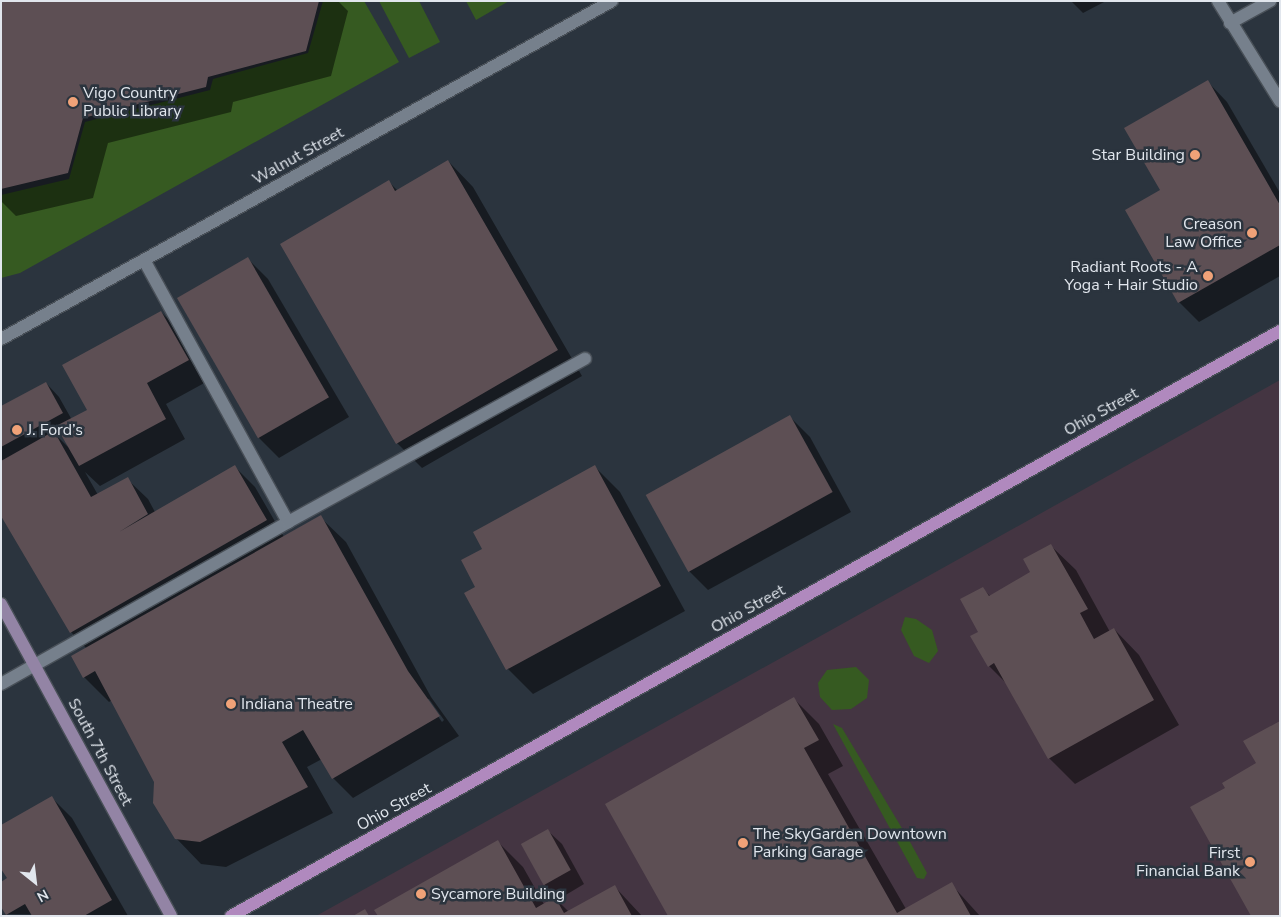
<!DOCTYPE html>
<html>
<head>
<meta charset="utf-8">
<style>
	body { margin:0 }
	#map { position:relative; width:1281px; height:917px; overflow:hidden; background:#2b343e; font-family:"Nunito Sans",sans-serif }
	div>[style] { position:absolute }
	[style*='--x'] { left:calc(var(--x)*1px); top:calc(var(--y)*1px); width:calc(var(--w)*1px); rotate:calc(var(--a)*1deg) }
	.commercial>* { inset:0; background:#443542 }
	.green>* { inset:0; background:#365a21 }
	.shadow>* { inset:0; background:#0007 }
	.building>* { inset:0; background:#5d4f54; transform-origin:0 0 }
	.roads { filter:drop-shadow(1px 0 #495058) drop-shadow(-1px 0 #495058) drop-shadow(0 1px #495058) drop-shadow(0 -1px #495058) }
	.service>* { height:12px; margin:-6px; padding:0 6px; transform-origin:6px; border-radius:6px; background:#76808c }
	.tertiary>* { height:12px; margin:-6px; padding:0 6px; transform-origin:6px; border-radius:6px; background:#76808c }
	.secondary>* { height:12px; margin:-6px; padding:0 6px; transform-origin:6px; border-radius:6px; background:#9384a5 }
	.primary>* { height:12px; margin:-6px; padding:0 6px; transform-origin:6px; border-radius:6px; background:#b089be }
	.dots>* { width:14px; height:14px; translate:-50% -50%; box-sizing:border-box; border:2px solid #2b343e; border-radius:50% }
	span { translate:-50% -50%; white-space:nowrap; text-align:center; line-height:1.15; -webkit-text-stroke:5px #2b343e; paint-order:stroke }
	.poi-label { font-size:16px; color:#e1e6ed }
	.left { translate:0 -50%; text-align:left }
	.right { translate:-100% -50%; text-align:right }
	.street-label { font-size:16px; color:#e1e6ed }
	.frame { position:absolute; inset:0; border:2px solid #e1e6ed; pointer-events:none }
	.north { position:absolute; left:10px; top:857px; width:50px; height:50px; -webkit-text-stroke:4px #2b343e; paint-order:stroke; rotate:151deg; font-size:14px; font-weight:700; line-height:20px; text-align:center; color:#e1e6ed }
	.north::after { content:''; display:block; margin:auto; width:18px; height:22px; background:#e1e6ed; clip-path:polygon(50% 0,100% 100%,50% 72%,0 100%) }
</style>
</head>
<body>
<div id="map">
	<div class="commercial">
		<div style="clip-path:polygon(1280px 380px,1280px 916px,316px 916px,923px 579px)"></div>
	</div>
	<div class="green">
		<div style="clip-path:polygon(323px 1px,364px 1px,399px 62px,20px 273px,1px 278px,1px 195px,69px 179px,85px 122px,210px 90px,213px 79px,308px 53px)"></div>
		<div style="clip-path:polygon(379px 1px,419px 1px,440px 42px,409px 58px)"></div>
		<div style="clip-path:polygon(466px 1px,509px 1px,476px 20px)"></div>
		<div style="clip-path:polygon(905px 617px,916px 619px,932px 630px,938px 651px,929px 663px,914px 656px,901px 630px)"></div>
		<div style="clip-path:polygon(856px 667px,869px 680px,867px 698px,851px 709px,832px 710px,820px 697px,818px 683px,827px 670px)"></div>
		<div style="clip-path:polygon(833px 724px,842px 728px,909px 840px,927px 873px,924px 879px,917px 878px)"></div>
	</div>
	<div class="shadow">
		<div style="clip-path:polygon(1px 1px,338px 1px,348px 11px,331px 76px,233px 102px,231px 112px,108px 143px,93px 198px,16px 216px,1px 201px)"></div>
		<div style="clip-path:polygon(1071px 1px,1106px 1px,1083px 13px)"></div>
		<div style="clip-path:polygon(1207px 81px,1227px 102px,1280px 193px,1280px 276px,1199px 322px,1179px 302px)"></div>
		<div style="clip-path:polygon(448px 161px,473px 187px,582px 376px,422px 468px,397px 443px,389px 182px,398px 191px)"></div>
		<div style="clip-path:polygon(248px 259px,268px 279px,349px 417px,279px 458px,259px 438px)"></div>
		<div style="clip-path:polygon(evenodd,161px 312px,181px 332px,208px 381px,166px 404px,185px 439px,100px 486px,85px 472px,98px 495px,127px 479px,148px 499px,155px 512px,235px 467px,255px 487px,284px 537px,320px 517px,346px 542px,431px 697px,459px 736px,353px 798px,333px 778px,322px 759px,307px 767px,333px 813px,226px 867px,201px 864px,176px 838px,155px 782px,112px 700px,109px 702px,84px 677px,87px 649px,71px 632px,1px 514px,1px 407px,46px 383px,59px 397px,72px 420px,89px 411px,161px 312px,63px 435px,68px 447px,58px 437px,63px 435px,161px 312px,426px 699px,429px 699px,444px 720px,442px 722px,426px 699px)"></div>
		<div style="clip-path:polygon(790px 417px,810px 437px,851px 512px,708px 590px,688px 570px)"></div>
		<div style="clip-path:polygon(595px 467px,620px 492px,685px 611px,533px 694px,508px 669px,484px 549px)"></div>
		<div style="clip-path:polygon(1050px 545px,1076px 570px,1110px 632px,1114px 629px,1139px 655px,1179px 725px,1075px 784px,1049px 758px,1008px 685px,989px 666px,980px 633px,982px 588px,991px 597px,1032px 573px)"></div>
		<div style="clip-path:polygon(794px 699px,819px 724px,843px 766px,828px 774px,906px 909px,951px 884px,980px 916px,669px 916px)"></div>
		<div style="clip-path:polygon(52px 798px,72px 818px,128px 916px,7px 914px)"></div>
		<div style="clip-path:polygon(548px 831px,562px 844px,584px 884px,559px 899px,545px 885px,523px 845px)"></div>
		<div style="clip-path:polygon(498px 842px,523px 867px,544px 904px,555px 898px,569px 912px,615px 887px,642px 916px,379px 916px)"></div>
	</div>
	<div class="building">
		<div style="clip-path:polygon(1px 1px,319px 1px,306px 51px,208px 77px,206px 87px,83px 118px,68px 173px,1px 189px)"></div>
		<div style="clip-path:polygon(1208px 80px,1280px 205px,1280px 245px,1178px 303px,1125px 210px,1160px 190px,1124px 128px)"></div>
		<div style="clip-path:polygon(448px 160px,558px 350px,396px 444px,280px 244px,389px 180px,395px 191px)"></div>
		<div style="left:248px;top:257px;width:162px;height:82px;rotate:60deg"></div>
		<div style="clip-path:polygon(161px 311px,189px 360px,147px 383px,166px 419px,79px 466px,56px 426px,87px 410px,62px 365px)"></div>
		<div style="clip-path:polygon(46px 382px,63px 413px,1px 447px,1px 406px)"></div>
		<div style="left:790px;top:415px;width:88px;height:165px;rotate:61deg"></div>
		<div style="clip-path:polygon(54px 431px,91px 497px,128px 477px,148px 514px,119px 532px,235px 465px,267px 520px,70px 633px,1px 516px,1px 461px)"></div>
		<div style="clip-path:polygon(595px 465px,661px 586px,506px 670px,464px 593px,475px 587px,461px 560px,482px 549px,473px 532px)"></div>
		<div style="clip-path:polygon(321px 515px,408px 671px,440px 716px,332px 779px,303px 730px,282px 742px,308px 787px,200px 842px,175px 839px,153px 803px,154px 782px,95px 671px,83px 678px,71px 656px)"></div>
		<div style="clip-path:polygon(1051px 544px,1088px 609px,1080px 613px,1094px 639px,1114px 628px,1154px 700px,1048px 759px,994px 663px,988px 667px,970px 636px,978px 632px,960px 599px,983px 587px,989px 596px,1030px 572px,1023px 559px)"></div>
		<div style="clip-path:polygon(794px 697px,819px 740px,804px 748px,897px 913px,952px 882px,971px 916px,668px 916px,605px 804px)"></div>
		<div style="clip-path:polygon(1280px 721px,1280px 916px,1251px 916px,1190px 807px,1225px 788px,1222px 783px,1256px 763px,1243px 741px)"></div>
		<div style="clip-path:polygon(52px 796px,112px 900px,84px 916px,32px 916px,25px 904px,6px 915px,1px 907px,1px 882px,7px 878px,1px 869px,1px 825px)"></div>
		<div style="left:548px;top:829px;width:47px;height:31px;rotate:61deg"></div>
		<div style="clip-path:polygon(498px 840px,536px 908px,555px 897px,564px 913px,615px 885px,632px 916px,378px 916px,374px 910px)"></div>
		<div style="clip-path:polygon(365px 909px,369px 916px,353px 916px)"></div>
	</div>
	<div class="roads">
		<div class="service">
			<div style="--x:1230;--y:23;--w:46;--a:-28.8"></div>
			<div style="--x:144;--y:260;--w:299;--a:61.2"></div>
			<div style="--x:1;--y:684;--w:330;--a:-29.4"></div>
			<div style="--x:288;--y:522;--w:339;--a:-28.8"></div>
		</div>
		<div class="tertiary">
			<div style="--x:1218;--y:1;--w:118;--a:58.2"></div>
			<div style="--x:1;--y:339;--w:698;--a:-28.95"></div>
		</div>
		<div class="secondary">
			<div style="--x:1;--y:604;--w:355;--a:61.4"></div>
		</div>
		<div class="primary">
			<div style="--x:231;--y:916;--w:1201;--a:-29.15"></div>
		</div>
	</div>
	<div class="dots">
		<div style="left:73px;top:102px;background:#f0a278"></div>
		<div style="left:1195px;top:155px;background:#f0a278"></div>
		<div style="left:1252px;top:233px;background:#f0a278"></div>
		<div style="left:1208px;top:276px;background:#f0a278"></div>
		<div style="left:17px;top:430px;background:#f0a278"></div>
		<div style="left:231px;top:704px;background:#f0a278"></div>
		<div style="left:743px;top:843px;background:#f0a278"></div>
		<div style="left:1250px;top:862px;background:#f0a278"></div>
		<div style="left:421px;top:894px;background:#f0a278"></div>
	</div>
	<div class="poi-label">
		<span class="left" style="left:83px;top:102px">Vigo Country<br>Public Library</span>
		<span class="right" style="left:1185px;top:155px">Star Building</span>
		<span class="right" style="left:1242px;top:233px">Creason<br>Law Office</span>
		<span class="right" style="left:1198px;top:276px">Radiant Roots - A<br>Yoga + Hair Studio</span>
		<span class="left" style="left:27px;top:430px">J. Ford’s</span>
		<span class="left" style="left:241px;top:704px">Indiana Theatre</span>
		<span class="left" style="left:753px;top:843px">The SkyGarden Downtown<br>Parking Garage</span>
		<span class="right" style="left:1240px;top:862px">First<br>Financial Bank</span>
		<span class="left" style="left:431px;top:894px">Sycamore Building</span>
	</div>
	<div class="street-label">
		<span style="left:298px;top:156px;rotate:-29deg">Walnut Street</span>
		<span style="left:1101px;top:412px;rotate:-29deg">Ohio Street</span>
		<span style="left:748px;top:609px;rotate:-29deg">Ohio Street</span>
		<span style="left:100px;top:752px;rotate:62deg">South 7th Street</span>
		<span style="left:394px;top:807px;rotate:-29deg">Ohio Street</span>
	</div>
	<div class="frame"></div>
	<div class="north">N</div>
</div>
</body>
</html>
